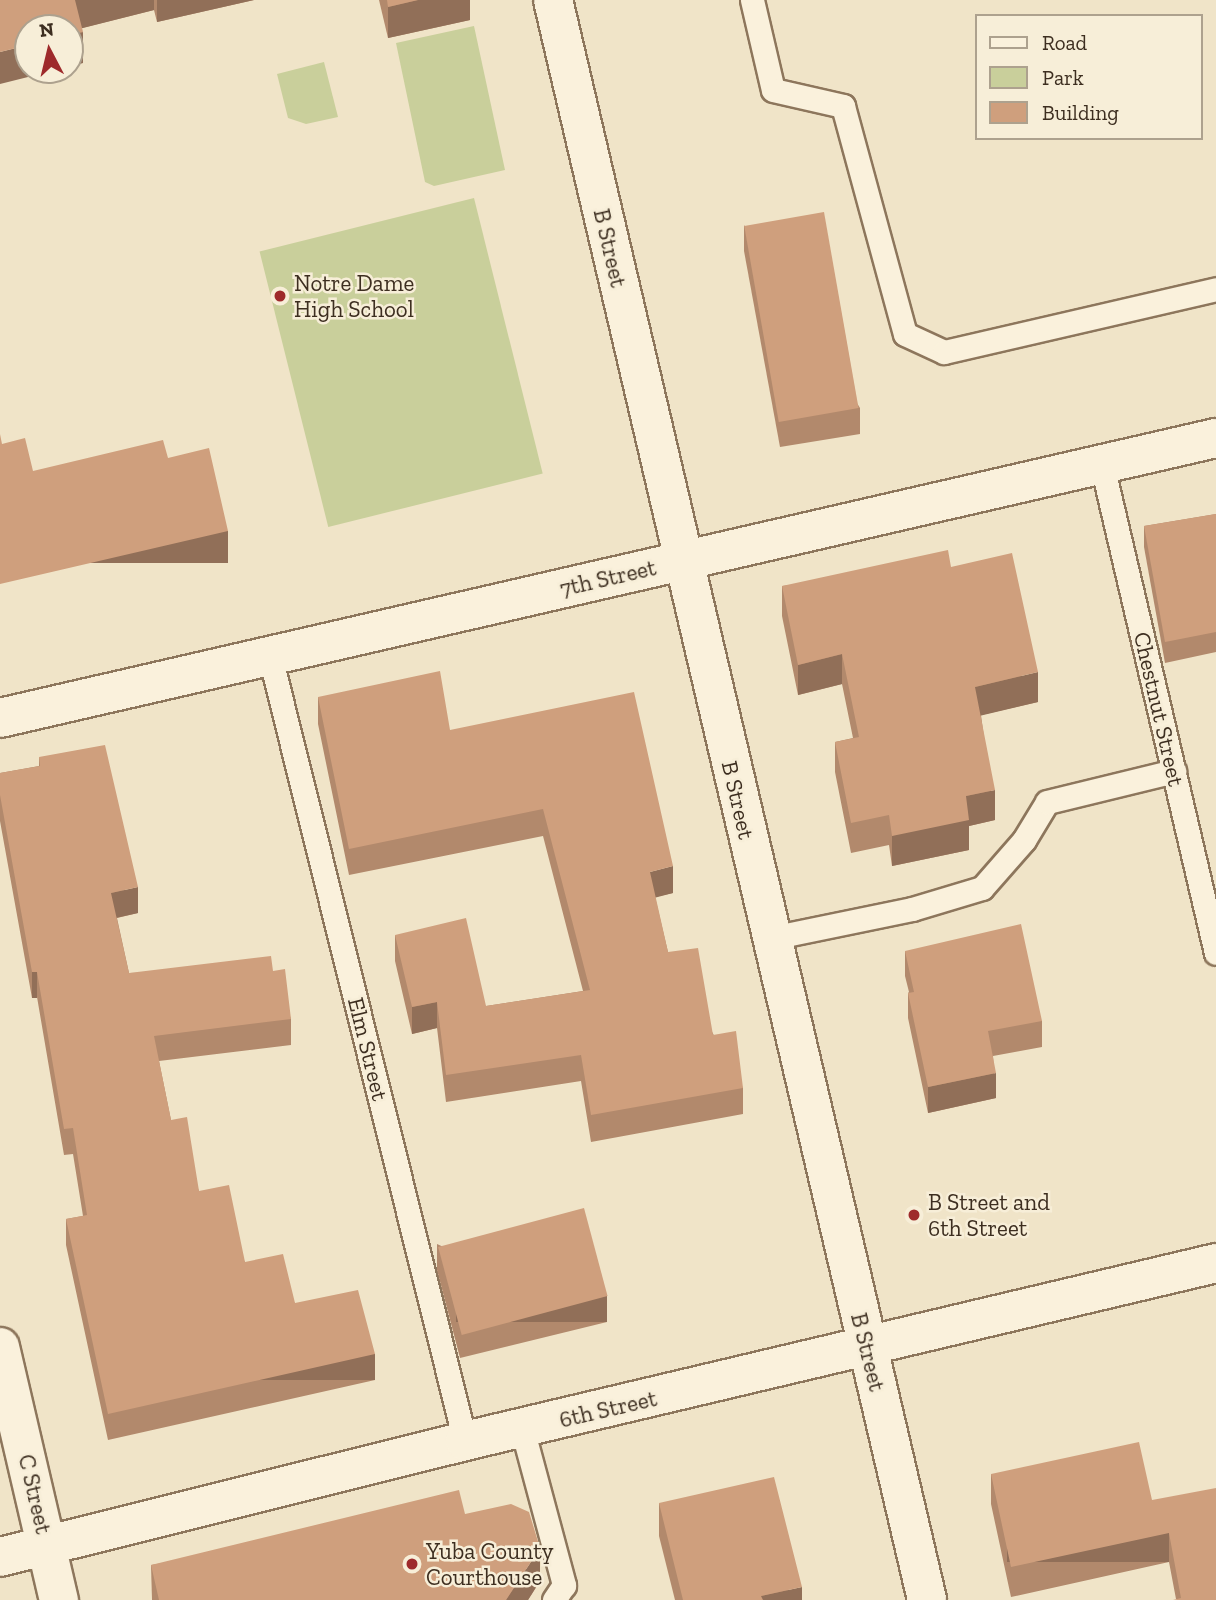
<!DOCTYPE html>
<html>
<head>
<meta charset="utf-8">
<style>
	body { margin:0 }
	#map { position:relative; width:1216px; height:1600px; overflow:hidden; background:#f0e4c8; font-family:"Zilla Slab",serif }
	div>[style] { position:absolute }
	[style*='--x'] { left:calc(var(--x)*1px); top:calc(var(--y)*1px); width:calc(var(--w)*1px); rotate:calc(var(--a)*1deg) }
	.green>* { inset:0; background:#c9cf9b; transform-origin:0 0 }
	.roads { filter:drop-shadow(2px 0 #8d765c) drop-shadow(-2px 0 #8d765c) drop-shadow(0 2px #8d765c) drop-shadow(0 -2px #8d765c) }
	.lane>* { height:23px; margin:-11.5px; padding:0 11.5px; transform-origin:11.5px; border-radius:11.5px; background:#faf1dc }
	.street>* { height:38px; margin:-19px; padding:0 19px; transform-origin:19px; border-radius:19px; background:#faf1dc }
	.secondary>* { height:38px; margin:-19px; padding:0 19px; transform-origin:19px; border-radius:19px; background:#faf1dc }
	.wall>* { inset:0; background:#b2896c }
	.shaded-wall>* { inset:0; background:#916f58; transform-origin:0 0 }
	.building>* { inset:0; background:#cf9f7d; transform-origin:0 0 }
	.dots>* { width:19px; height:19px; translate:-50% -50%; box-sizing:border-box; border:4px solid #f7eed8; border-radius:50% }
	span { translate:-50% -50%; white-space:nowrap; text-align:center; line-height:1.15; -webkit-text-stroke:5px #f7eed8; paint-order:stroke }
	.street-label { font-size:23px; color:#3d2e20 }
	.poi-label { font-size:23px; color:#3d2e20 }
	.left { translate:0 -50%; text-align:left }
	.legend { position:absolute; left:975px; top:14px; width:228px; height:126px; box-sizing:border-box; background:#f7eed8; border:2px solid #ada18e; margin:0; padding:9px 12px; list-style:none; font-size:21px; color:#3d2e20 }
	.legend li { display:flex; align-items:center; gap:14px; height:35px }
	.legend b { width:35px; border:2px solid #ada18e }
	.north { position:absolute; left:14px; top:14px; width:70px; height:70px; box-sizing:border-box; background:#f7eed8; border:2px solid #ada18e; border-radius:50%; rotate:353deg; font-size:19px; font-weight:700; line-height:28px; text-align:center; color:#3d2e20 }
	.north::after { content:''; display:block; margin:auto; width:24px; height:32px; background:#9e2a2b; clip-path:polygon(50% 0,100% 100%,50% 72%,0 100%) }
</style>
</head>
<body>
<div id="map">
	<div class="green">
		<div style="clip-path:polygon(474px 26px,505px 170px,434px 186px,425px 182px,396px 43px)"></div>
		<div style="clip-path:polygon(324px 62px,338px 117px,306px 124px,288px 118px,277px 74px)"></div>
		<div style="left:474px;top:198px;width:284px;height:221px;rotate:76deg"></div>
	</div>
	<div class="roads">
		<div class="lane">
			<div style="--x:752;--y:0;--w:92;--a:76.9"></div>
			<div style="--x:773;--y:90;--w:72;--a:12.9"></div>
			<div style="--x:843;--y:106;--w:236;--a:74.8"></div>
			<div style="--x:905;--y:334;--w:43;--a:24.8"></div>
			<div style="--x:944;--y:352;--w:279;--a:-13"></div>
			<div style="--x:1102;--y:465;--w:501;--a:76.85"></div>
			<div style="--x:270;--y:656;--w:809;--a:76.05"></div>
			<div style="--x:771;--y:938;--w:144;--a:-11.6"></div>
			<div style="--x:912;--y:909;--w:73;--a:-16.7"></div>
			<div style="--x:982;--y:888;--w:64;--a:-48.8"></div>
			<div style="--x:1024;--y:840;--w:44;--a:-58.8"></div>
			<div style="--x:1047;--y:802;--w:131;--a:-13.7"></div>
			<div style="--x:522;--y:1428;--w:163;--a:75"></div>
			<div style="--x:564;--y:1585;--w:18;--a:124"></div>
		</div>
		<div class="street">
			<div style="--x:0;--y:718;--w:1248;--a:-12.97"></div>
			<div style="--x:0;--y:1347;--w:260;--a:76.9"></div>
			<div style="--x:0;--y:1557;--w:479;--a:-14"></div>
			<div style="--x:465;--y:1441;--w:772;--a:-13.33"></div>
		</div>
		<div class="secondary">
			<div style="--x:553;--y:0;--w:1643;--a:76.84"></div>
		</div>
	</div>
	<div class="wall">
		<div style="clip-path:polygon(0 0,254px 0,157px 22px,154px 10px,82px 28px,83px 63px)"></div>
		<div style="clip-path:polygon(379px 0,470px 0,470px 20px,388px 38px)"></div>
		<div style="clip-path:polygon(744px 225px,860px 408px,860px 434px,780px 447px,744px 251px)"></div>
		<div style="clip-path:polygon(1216px 514px,1216px 652px,1165px 663px,1144px 547px,1144px 526px)"></div>
		<div style="clip-path:polygon(951px 567px,1038px 702px,981px 715px,995px 820px,969px 826px,969px 850px,892px 866px,889px 845px,851px 853px,835px 772px,835px 742px,853px 738px,842px 684px,798px 695px,782px 616px,782px 586px)"></div>
		<div style="clip-path:polygon(318px 697px,450px 730px,673px 893px,655px 897px,668px 952px,743px 1088px,743px 1114px,591px 1142px,581px 1081px,446px 1102px,437px 1028px,412px 1034px,395px 961px,395px 935px,486px 1006px,583px 991px,543px 836px,349px 875px,318px 724px)"></div>
		<div style="clip-path:polygon(39px 757px,138px 913px,117px 918px,129px 973px,273px 971px,291px 1019px,291px 1045px,159px 1061px,171px 1120px,199px 1191px,245px 1262px,295px 1303px,375px 1380px,108px 1440px,66px 1245px,66px 1219px,83px 1216px,73px 1154px,64px 1155px,37px 997px,32px 998px,0 821px,0 773px,39px 766px)"></div>
		<div style="clip-path:polygon(905px 951px,1042px 1021px,1042px 1047px,993px 1056px,996px 1098px,928px 1113px,908px 1018px,908px 993px,909px 992px,905px 976px)"></div>
		<div style="clip-path:polygon(437px 1244px,607px 1322px,460px 1358px,437px 1270px)"></div>
		<div style="clip-path:polygon(991px 1474px,1152px 1500px,1216px 1600px,1176px 1599px,1169px 1562px,1011px 1597px,991px 1504px)"></div>
		<div style="clip-path:polygon(659px 1503px,802px 1600px,675px 1600px,659px 1536px)"></div>
		<div style="clip-path:polygon(465px 1514px,540px 1581px,528px 1600px,152px 1600px,151px 1565px)"></div>
	</div>
	<div class="shaded-wall">
		<div style="clip-path:polygon(75px 0,154px 0,154px 10px,75px 30px)"></div>
		<div style="clip-path:polygon(157px 0,254px 0,157px 22px)"></div>
		<div style="clip-path:polygon(418px 0,470px 0,470px 20px,388px 38px,388px 7px)"></div>
		<div style="clip-path:polygon(83px 32px,83px 63px,70px 67px,70px 35px)"></div>
		<div style="clip-path:polygon(28px 45px,28px 70px,56px 70px,0 84px,0 52px)"></div>
		<div style="left:228px;top:531px;width:32px;height:234px;rotate:90deg"></div>
		<div style="clip-path:polygon(842px 654px,842px 684px,798px 695px,798px 665px)"></div>
		<div style="clip-path:polygon(1038px 672px,1038px 702px,975px 717px,975px 687px)"></div>
		<div style="clip-path:polygon(995px 790px,995px 820px,969px 826px,969px 850px,892px 866px,892px 836px,966px 796px)"></div>
		<div style="clip-path:polygon(673px 866px,673px 893px,650px 899px,650px 872px)"></div>
		<div style="clip-path:polygon(138px 887px,138px 913px,111px 919px,111px 893px)"></div>
		<div style="left:32px;top:972px;width:5px;height:26px"></div>
		<div style="clip-path:polygon(437px 1002px,437px 1028px,412px 1034px,412px 1007px)"></div>
		<div style="clip-path:polygon(996px 1073px,996px 1098px,928px 1113px,928px 1087px)"></div>
		<div style="left:607px;top:1296px;width:26px;height:151px;rotate:90deg"></div>
		<div style="left:375px;top:1354px;width:26px;height:274px;rotate:90deg"></div>
		<div style="left:1169px;top:1533px;width:29px;height:162px;rotate:90deg"></div>
		<div style="clip-path:polygon(540px 1548px,540px 1581px,528px 1600px,506px 1600px)"></div>
		<div style="clip-path:polygon(802px 1587px,802px 1600px,761px 1600px,761px 1596px)"></div>
	</div>
	<div class="building">
		<div style="clip-path:polygon(0 0,75px 0,83px 32px,70px 35px,70px 28px,28px 28px,28px 45px,0 52px)"></div>
		<div style="clip-path:polygon(387px 0,418px 0,388px 7px)"></div>
		<div style="left:824px;top:212px;width:199px;height:81px;rotate:80deg"></div>
		<div style="clip-path:polygon(0 434px,2px 444px,25px 438px,33px 471px,163px 440px,168px 458px,209px 448px,228px 531px,0 584px)"></div>
		<div style="clip-path:polygon(1216px 514px,1216px 632px,1165px 642px,1144px 526px)"></div>
		<div style="clip-path:polygon(948px 550px,951px 567px,1012px 553px,1038px 672px,975px 687px,995px 790px,966px 796px,969px 820px,892px 836px,889px 815px,851px 823px,835px 742px,859px 737px,842px 654px,798px 665px,782px 586px)"></div>
		<div style="clip-path:polygon(440px 671px,450px 730px,634px 692px,673px 866px,650px 872px,668px 952px,698px 948px,713px 1035px,736px 1031px,743px 1088px,591px 1115px,581px 1055px,446px 1075px,437px 1002px,412px 1007px,395px 935px,466px 918px,486px 1006px,590px 990px,543px 809px,349px 849px,318px 697px)"></div>
		<div style="clip-path:polygon(105px 745px,138px 887px,111px 893px,129px 973px,271px 956px,273px 971px,285px 969px,291px 1019px,154px 1036px,171px 1120px,187px 1117px,199px 1191px,229px 1185px,245px 1262px,283px 1254px,295px 1303px,358px 1290px,375px 1354px,108px 1414px,66px 1219px,87px 1215px,73px 1128px,64px 1129px,37px 972px,32px 972px,0 795px,0 773px,40px 766px,39px 757px)"></div>
		<div style="clip-path:polygon(1021px 924px,1042px 1021px,988px 1031px,996px 1073px,928px 1087px,908px 993px,914px 992px,905px 951px)"></div>
		<div style="left:584px;top:1208px;width:91px;height:151px;rotate:75deg"></div>
		<div style="clip-path:polygon(1139px 1442px,1152px 1500px,1216px 1488px,1216px 1600px,1173px 1600px,1181px 1598px,1169px 1533px,1011px 1567px,991px 1474px)"></div>
		<div style="clip-path:polygon(774px 1477px,802px 1587px,761px 1596px,763px 1600px,683px 1600px,659px 1503px)"></div>
		<div style="clip-path:polygon(459px 1490px,465px 1514px,511px 1504px,529px 1512px,540px 1548px,506px 1600px,159px 1600px,151px 1565px)"></div>
	</div>
	<div class="dots">
		<div style="left:280px;top:296px;background:#9e2a2b"></div>
		<div style="left:914px;top:1215px;background:#9e2a2b"></div>
		<div style="left:412px;top:1564px;background:#9e2a2b"></div>
	</div>
	<div class="street-label">
		<span style="left:610px;top:248px;rotate:77deg">B Street</span>
		<span style="left:608px;top:578px;rotate:-13deg">7th Street</span>
		<span style="left:1159px;top:709px;rotate:77deg">Chestnut Street</span>
		<span style="left:738px;top:800px;rotate:77deg">B Street</span>
		<span style="left:368px;top:1049px;rotate:76deg">Elm Street</span>
		<span style="left:868px;top:1352px;rotate:76deg">B Street</span>
		<span style="left:608px;top:1409px;rotate:-13deg">6th Street</span>
		<span style="left:35px;top:1494px;rotate:77deg">C Street</span>
	</div>
	<div class="poi-label">
		<span class="left" style="left:294px;top:296px">Notre Dame<br>High School</span>
		<span class="left" style="left:928px;top:1215px">B Street and<br>6th Street</span>
		<span class="left" style="left:426px;top:1564px">Yuba County<br>Courthouse</span>
	</div>
	<ul class="legend">
	<li><b style="height:9px;background:#faf1dc"></b>Road</li>
	<li><b style="height:19px;background:#c9cf9b"></b>Park</li>
	<li><b style="height:19px;background:#cf9f7d"></b>Building</li>
	</ul>
	<div class="north">N</div>
</div>
</body>
</html>
